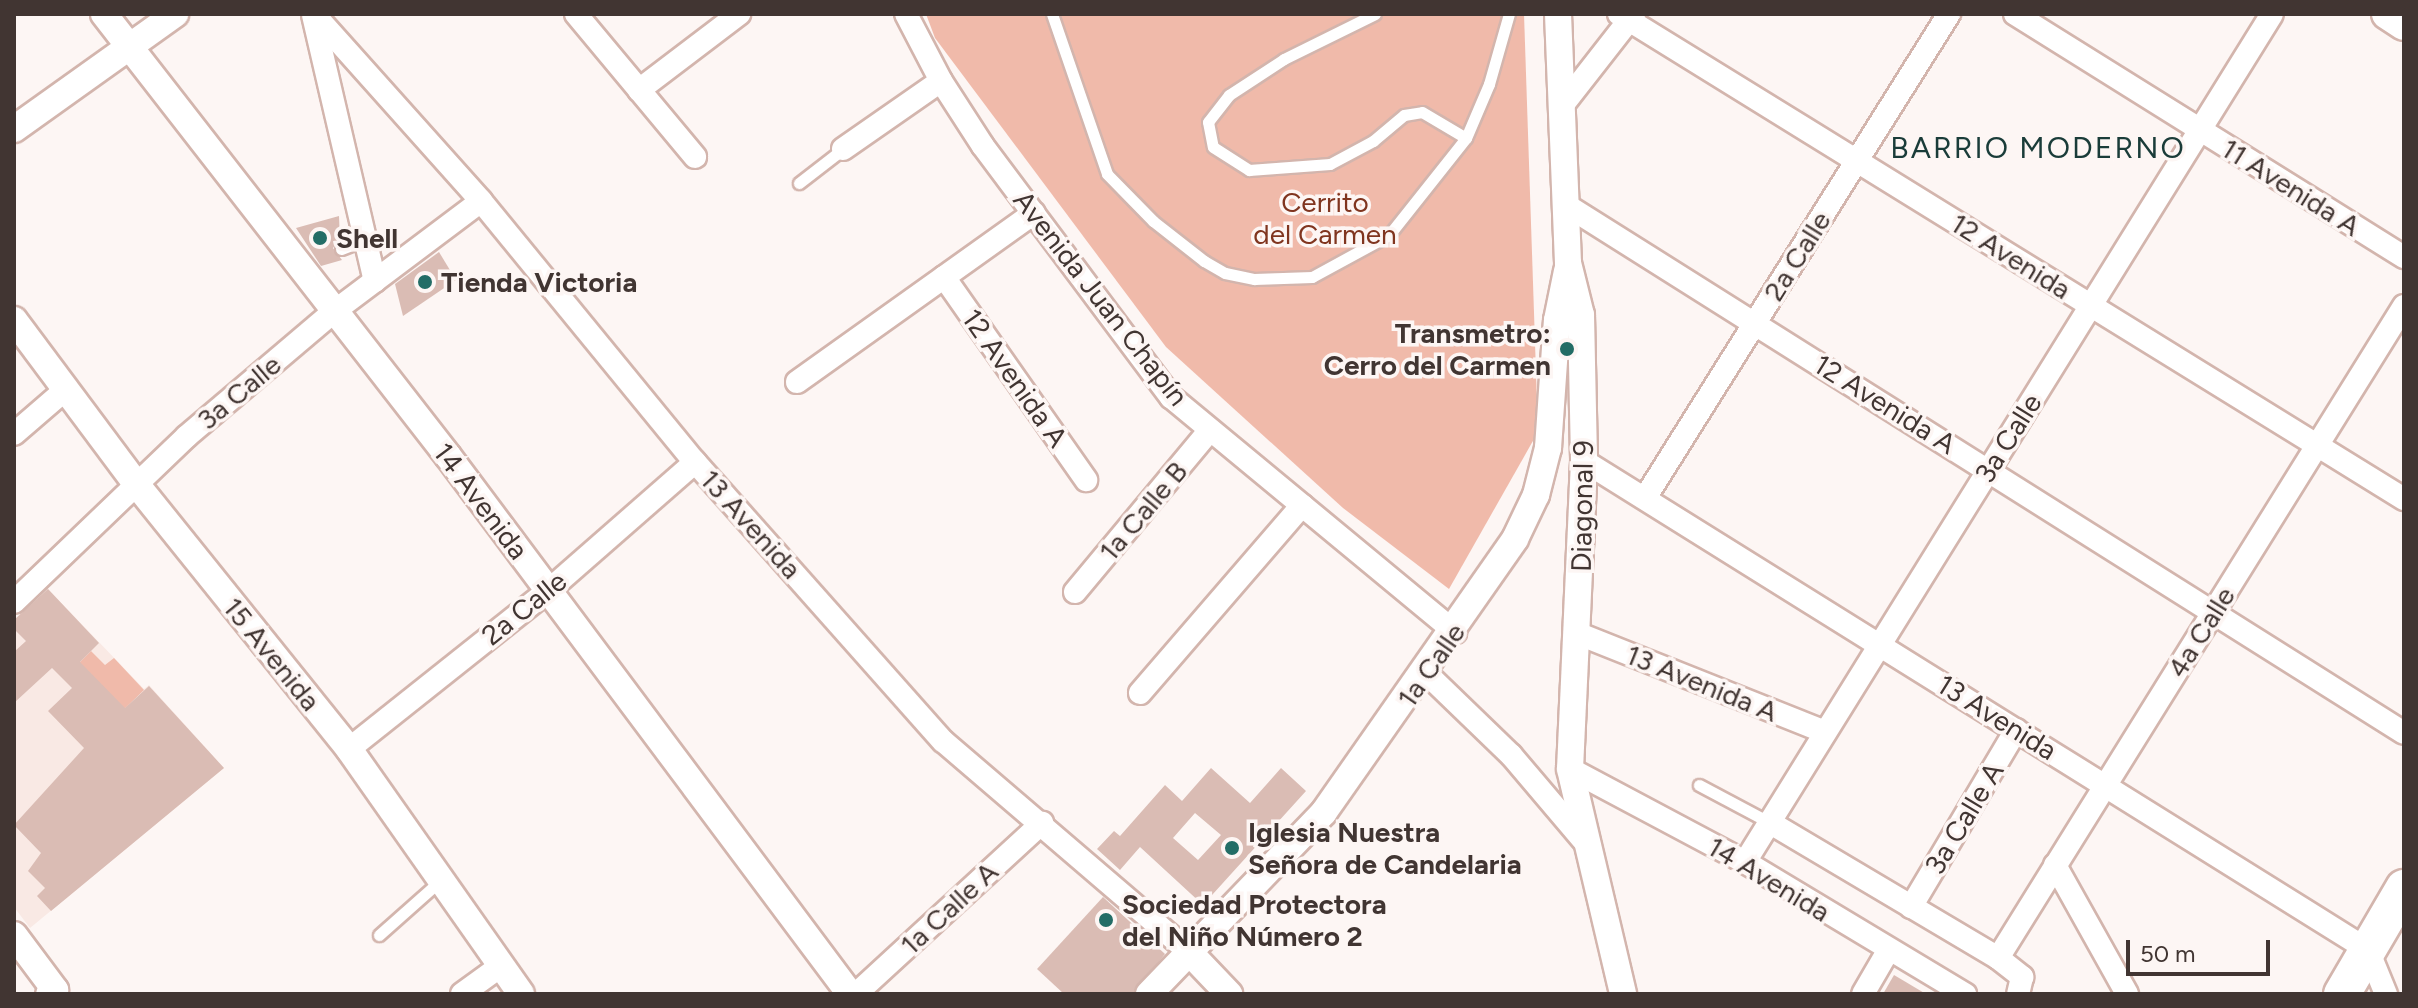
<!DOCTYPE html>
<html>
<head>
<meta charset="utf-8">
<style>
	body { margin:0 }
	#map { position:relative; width:2418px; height:1008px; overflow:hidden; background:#fdf6f4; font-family:Figtree,sans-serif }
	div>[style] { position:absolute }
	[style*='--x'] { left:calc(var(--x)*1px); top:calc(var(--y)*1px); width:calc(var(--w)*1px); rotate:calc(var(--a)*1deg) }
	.built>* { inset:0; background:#f9e9e4 }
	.green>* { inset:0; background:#f0baaa }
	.building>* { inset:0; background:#dabcb4 }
	.roads { filter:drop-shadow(2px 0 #d3b5ad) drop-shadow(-2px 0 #d3b5ad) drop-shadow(0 2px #d3b5ad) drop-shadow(0 -2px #d3b5ad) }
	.service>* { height:11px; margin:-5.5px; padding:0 5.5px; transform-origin:5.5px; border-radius:5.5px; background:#fff }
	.minor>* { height:22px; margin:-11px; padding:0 11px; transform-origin:11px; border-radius:11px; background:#fff }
	.tertiary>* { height:26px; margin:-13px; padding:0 13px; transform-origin:13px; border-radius:13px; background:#fff }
	.secondary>* { height:30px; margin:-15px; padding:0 15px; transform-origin:15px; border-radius:15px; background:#fff }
	.trunk>* { height:36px; margin:-18px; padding:0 18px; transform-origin:18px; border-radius:18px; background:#fff }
	.dots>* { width:22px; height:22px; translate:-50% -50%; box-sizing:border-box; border:4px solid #fdf6f4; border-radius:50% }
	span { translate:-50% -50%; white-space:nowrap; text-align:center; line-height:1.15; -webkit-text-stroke:7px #fdf6f4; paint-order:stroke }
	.street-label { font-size:28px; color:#413532 }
	.park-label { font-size:28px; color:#80351f }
	.poi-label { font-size:28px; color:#413532; font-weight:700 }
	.left { translate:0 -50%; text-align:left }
	.right { translate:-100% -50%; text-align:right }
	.neighbourhood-label { font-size:30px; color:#1a3c39; letter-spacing:2px }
	.frame { position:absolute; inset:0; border:16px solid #413532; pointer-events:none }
	.scale { position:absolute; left:2126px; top:940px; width:144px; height:36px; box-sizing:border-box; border:4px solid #413532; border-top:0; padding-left:10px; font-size:24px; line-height:28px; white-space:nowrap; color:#413532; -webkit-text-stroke:6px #fdf6f4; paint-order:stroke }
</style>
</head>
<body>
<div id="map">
	<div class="built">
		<div style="clip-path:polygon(47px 588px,144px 689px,149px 685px,224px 768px,30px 928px,14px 907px,14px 620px)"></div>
	</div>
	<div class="green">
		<div style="clip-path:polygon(926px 14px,1524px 14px,1538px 432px,1449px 589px,1343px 508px,1166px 347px,935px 38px)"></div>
		<div style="clip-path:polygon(91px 651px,105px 665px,114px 658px,144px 690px,114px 719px,65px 677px)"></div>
	</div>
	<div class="building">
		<div style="clip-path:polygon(339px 216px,340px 240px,333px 248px,342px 260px,321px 266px,296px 228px)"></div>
		<div style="clip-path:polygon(439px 252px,456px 280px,403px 316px,395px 284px)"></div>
		<div style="clip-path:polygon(48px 589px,99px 643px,80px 662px,125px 708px,149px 686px,224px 768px,51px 911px,37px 896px,45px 888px,28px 871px,41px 853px,14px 825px,84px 748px,48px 711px,72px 688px,52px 668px,14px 703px,14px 652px,26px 641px,14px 629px,14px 620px)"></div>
		<div style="clip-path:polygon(evenodd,1211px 768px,1250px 803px,1281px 768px,1306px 791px,1203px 905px,1140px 847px,1120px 870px,1097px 849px,1114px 831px,1120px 836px,1165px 785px,1182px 801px,1211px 768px,1195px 813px,1221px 835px,1198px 860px,1173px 838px,1195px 813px)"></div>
		<div style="clip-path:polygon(1103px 897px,1165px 954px,1133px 994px,1064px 994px,1037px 969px)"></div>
		<div style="clip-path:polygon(1894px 975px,1926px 994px,1883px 994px)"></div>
	</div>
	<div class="roads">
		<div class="service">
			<div style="--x:1052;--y:14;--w:169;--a:71"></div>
			<div style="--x:1107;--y:174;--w:66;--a:45.6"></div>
			<div style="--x:1153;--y:221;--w:65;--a:38.1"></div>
			<div style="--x:1204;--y:261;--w:24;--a:30"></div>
			<div style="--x:1225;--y:273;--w:30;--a:12"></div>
			<div style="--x:1254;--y:279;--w:58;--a:-2"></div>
			<div style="--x:1312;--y:277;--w:88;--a:-28.6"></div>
			<div style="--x:1389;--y:235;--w:124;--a:-51.6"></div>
			<div style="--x:1466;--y:138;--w:59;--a:-66.9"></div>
			<div style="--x:1489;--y:84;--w:73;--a:-74.1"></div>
			<div style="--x:1375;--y:14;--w:102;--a:153.7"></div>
			<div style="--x:1284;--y:59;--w:66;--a:146.8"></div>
			<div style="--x:1229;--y:95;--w:34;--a:128"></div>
			<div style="--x:1208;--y:122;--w:25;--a:79"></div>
			<div style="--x:1213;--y:147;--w:43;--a:32.6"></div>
			<div style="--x:1249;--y:170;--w:81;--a:-4.2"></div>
			<div style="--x:1330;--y:164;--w:49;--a:-28.1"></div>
			<div style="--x:1373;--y:141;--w:40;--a:-40"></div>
			<div style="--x:1404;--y:115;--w:18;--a:-9"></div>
			<div style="--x:1422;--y:112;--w:51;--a:30.6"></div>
			<div style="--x:799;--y:183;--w:56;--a:-37.7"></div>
			<div style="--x:341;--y:249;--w:26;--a:-21"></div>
			<div style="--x:1699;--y:785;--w:79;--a:27.9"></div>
			<div style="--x:379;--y:935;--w:83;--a:-41.6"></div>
		</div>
		<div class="minor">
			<div style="--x:314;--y:14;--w:251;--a:48.2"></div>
			<div style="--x:481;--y:201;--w:338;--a:50.7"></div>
			<div style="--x:695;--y:462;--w:373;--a:48.4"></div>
			<div style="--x:943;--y:741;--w:326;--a:40.6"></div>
			<div style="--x:576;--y:14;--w:186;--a:50.2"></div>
			<div style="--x:906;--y:14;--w:76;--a:62.4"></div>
			<div style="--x:941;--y:81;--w:77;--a:57.1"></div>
			<div style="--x:983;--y:146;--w:314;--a:53.2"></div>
			<div style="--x:1171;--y:397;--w:369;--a:39.6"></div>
			<div style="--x:1619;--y:14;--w:923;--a:31.71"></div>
			<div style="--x:2015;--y:14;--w:459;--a:32"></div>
			<div style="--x:313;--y:15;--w:273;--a:76.9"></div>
			<div style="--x:639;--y:90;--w:126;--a:-37.2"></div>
			<div style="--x:1562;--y:106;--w:117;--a:-52"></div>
			<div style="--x:843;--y:149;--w:119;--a:-34.8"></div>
			<div style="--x:1566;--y:205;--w:990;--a:32.21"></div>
			<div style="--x:944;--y:277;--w:248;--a:55"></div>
			<div style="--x:797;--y:382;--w:291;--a:-35.5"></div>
			<div style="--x:14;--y:434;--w:67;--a:-40.8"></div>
			<div style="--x:1584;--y:461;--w:924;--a:31.95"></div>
			<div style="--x:2368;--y:950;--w:48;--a:67.8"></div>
			<div style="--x:1645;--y:498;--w:572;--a:-57.87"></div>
			<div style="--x:1075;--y:592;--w:211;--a:-50.2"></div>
			<div style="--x:14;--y:602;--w:240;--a:-43.8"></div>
			<div style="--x:187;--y:436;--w:190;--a:-40.3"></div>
			<div style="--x:332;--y:313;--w:186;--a:-36.9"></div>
			<div style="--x:1579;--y:634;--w:265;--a:21.7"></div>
			<div style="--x:1426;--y:673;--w:118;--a:44"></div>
			<div style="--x:1511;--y:755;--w:111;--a:49.7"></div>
			<div style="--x:1140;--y:693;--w:248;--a:-49.2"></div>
			<div style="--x:349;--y:749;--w:256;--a:-38.5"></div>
			<div style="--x:549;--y:590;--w:194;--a:-41.2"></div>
			<div style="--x:1570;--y:769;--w:198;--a:28"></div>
			<div style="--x:1745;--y:862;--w:257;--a:31"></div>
			<div style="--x:1769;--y:822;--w:266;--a:30.7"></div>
			<div style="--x:1998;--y:958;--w:31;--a:38"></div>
			<div style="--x:2022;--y:977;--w:17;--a:103"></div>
			<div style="--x:1745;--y:862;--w:998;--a:-58.14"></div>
			<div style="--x:2055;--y:865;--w:148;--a:60.8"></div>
			<div style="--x:1911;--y:907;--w:206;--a:-59.3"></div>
			<div style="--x:1998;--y:958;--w:768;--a:-58.09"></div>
			<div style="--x:462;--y:994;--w:49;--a:-35.9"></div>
			<div style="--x:856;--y:994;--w:253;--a:-42.6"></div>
			<div style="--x:1863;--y:994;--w:50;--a:-59.8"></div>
		</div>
		<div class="tertiary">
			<div style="--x:104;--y:14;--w:560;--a:52.11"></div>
			<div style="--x:448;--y:456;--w:672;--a:53.23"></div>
			<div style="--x:1558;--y:14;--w:249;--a:87.7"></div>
			<div style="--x:1568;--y:263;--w:54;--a:76"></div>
			<div style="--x:1581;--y:315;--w:146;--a:88.8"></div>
			<div style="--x:1584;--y:461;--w:308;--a:92.6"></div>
			<div style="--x:1570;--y:769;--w:231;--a:76.7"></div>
			<div style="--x:14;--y:129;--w:198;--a:-35.5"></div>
			<div style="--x:14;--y:320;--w:206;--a:53.3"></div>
			<div style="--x:137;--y:485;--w:339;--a:51.2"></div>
			<div style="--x:349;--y:749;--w:299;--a:54.9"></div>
			<div style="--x:14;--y:935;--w:69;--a:53.3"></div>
			<div style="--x:55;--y:990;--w:7;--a:146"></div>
			<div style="--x:1190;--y:953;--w:57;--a:46.4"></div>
			<div style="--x:1149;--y:994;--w:252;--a:-46.1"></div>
			<div style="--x:1324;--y:812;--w:333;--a:-55"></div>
			<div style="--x:1515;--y:539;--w:49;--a:-64.5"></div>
			<div style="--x:1536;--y:495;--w:49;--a:-75.7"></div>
			<div style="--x:1548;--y:448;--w:128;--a:-86"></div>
			<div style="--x:1557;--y:320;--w:50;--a:-78.5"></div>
		</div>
		<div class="secondary">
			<div style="--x:2387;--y:14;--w:20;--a:33"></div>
		</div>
		<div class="trunk">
			<div style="--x:2342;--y:994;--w:123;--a:-59.7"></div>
		</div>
	</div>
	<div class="dots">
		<div style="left:320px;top:238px;background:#236d66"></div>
		<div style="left:425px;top:282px;background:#236d66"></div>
		<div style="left:1567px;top:349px;background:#236d66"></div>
		<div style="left:1232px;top:848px;background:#236d66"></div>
		<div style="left:1106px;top:920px;background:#236d66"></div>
	</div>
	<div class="street-label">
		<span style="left:2291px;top:187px;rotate:32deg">11 Avenida A</span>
		<span style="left:1797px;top:256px;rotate:-58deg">2a Calle</span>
		<span style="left:2011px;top:256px;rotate:32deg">12 Avenida</span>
		<span style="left:1101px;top:298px;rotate:52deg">Avenida Juan Chapín</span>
		<span style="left:1015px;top:378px;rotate:55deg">12 Avenida A</span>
		<span style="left:239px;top:392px;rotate:-40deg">3a Calle</span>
		<span style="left:1885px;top:404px;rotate:32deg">12 Avenida A</span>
		<span style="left:2008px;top:438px;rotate:-58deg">3a Calle</span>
		<span style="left:481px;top:501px;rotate:53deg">14 Avenida</span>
		<span style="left:1582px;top:506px;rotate:-89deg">Diagonal 9</span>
		<span style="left:1143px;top:511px;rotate:-50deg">1a Calle B</span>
		<span style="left:751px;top:524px;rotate:48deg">13 Avenida</span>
		<span style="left:524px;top:608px;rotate:-39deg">2a Calle</span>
		<span style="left:2201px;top:632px;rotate:-58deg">4a Calle</span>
		<span style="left:272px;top:654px;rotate:51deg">15 Avenida</span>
		<span style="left:1431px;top:665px;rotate:-55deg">1a Calle</span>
		<span style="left:1702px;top:683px;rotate:22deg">13 Avenida A</span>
		<span style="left:1997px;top:717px;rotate:32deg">13 Avenida</span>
		<span style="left:1964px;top:818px;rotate:-59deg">3a Calle A</span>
		<span style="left:1769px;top:879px;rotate:31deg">14 Avenida</span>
		<span style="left:949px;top:908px;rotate:-43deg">1a Calle A</span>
	</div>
	<div class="park-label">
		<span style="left:1325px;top:218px">Cerrito<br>del Carmen</span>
	</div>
	<div class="poi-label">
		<span class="left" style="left:336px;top:238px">Shell</span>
		<span class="left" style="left:441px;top:282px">Tienda Victoria</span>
		<span class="right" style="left:1551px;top:349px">Transmetro:<br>Cerro del Carmen</span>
		<span class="left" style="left:1248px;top:848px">Iglesia Nuestra<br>Señora de Candelaria</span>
		<span class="left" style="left:1122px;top:920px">Sociedad Protectora<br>del Niño Número 2</span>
	</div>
	<div class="neighbourhood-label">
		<span style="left:2038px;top:148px">BARRIO MODERNO</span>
	</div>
	<div class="frame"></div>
	<div class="scale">50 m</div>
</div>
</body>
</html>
